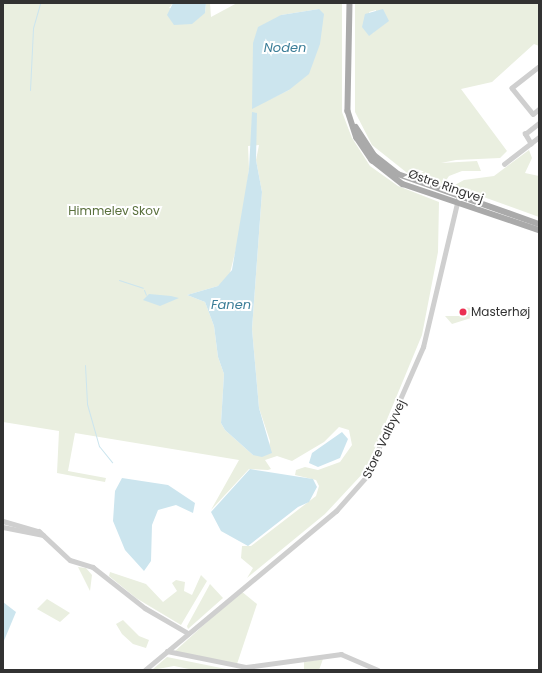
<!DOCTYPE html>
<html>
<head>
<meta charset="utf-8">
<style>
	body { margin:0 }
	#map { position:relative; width:542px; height:673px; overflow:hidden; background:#fff; font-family:Poppins,sans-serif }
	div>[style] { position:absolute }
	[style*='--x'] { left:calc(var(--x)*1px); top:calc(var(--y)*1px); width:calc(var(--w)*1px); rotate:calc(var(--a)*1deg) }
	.green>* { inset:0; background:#eaefe0 }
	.water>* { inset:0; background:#cce5ee }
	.stream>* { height:1px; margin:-0.5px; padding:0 0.5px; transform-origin:0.5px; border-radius:0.5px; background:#cce5ee }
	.minor>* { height:4.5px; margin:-2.25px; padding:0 2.25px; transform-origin:2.25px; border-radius:2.25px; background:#cfcfcf }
	.major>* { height:5.5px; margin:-2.75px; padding:0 2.75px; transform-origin:2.75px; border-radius:2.75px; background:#aaa }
	.dots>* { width:11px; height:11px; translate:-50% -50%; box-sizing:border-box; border:2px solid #fff; border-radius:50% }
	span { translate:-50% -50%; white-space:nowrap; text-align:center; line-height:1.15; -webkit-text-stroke:4px #fff; paint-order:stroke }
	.street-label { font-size:12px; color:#323232 }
	.park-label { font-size:12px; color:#5a703d }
	.poi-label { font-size:12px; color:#323232 }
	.left { translate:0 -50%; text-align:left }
	.water-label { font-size:13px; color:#3c7e98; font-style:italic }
	.frame { position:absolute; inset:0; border:4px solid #323232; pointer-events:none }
</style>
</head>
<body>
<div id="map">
	<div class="green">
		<div style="clip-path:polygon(evenodd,3px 3px,173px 3px,169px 8px,205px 13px,206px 3px,210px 3px,211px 17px,237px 3px,342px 3px,342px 112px,352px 138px,370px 166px,398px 186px,439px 202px,438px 252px,422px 335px,366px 470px,325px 514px,247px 578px,253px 568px,241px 558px,242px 546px,251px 546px,316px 496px,319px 486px,316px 480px,295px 475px,296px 470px,305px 467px,318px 470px,340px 462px,352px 445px,349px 430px,339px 427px,324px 442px,292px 461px,277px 456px,265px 460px,271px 469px,268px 470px,249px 469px,211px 510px,239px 460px,75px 433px,68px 471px,106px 478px,105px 482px,57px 473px,59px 431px,3px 422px,3px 3px,319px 9px,289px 90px,252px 108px,281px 15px,319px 9px,3px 3px,259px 145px,256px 160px,262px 192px,252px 329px,259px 408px,270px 441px,269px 448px,253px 455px,225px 430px,221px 423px,224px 374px,218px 357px,214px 326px,205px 302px,187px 295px,218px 286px,229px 277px,242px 225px,249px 169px,248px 146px,259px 145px)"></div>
		<div style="clip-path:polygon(evenodd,355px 3px,539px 3px,539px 46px,534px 44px,492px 82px,461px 89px,507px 151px,500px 158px,456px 160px,441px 163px,477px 161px,481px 171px,462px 171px,449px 176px,442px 186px,411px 176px,372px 145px,355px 112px,355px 3px,376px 10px,373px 31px,374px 34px,369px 12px,376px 10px)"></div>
		<div style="clip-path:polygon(529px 150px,532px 158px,525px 173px,539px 176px,539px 217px,453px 186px,464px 180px,494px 176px)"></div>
		<div style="clip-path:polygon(461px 307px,472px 308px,471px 318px,452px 324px,445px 316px,459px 316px)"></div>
		<div style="clip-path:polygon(78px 567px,86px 568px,92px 575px,90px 591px)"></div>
		<div style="clip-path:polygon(110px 572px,146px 584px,163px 602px,177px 591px,172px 583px,176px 580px,185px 582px,184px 591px,192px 595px,201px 575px,207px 581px,181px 625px,136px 598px,109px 576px)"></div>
		<div style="clip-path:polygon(210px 584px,223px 598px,188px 629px,187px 626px)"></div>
		<div style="clip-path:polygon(241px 591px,257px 604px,237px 664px,174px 652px)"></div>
		<div style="clip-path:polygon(47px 599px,70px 613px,60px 622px,37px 609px)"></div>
		<div style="clip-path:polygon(123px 620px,139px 636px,149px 640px,146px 648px,133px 644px,122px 634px,116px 624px)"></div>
		<div style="clip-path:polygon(167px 657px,231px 670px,194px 670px,174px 666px,152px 670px)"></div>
		<div style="clip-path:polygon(323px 659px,319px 670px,304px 670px,304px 662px)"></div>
	</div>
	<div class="water">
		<div style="clip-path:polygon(173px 3px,206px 3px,205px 13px,192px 24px,174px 25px,167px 15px)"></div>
		<div style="clip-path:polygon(319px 9px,324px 14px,320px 44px,309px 74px,289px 90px,252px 109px,253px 43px,258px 27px,281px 15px)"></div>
		<div style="clip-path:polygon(383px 9px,389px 21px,369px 36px,362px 27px,365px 14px)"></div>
		<div style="clip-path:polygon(252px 112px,257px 113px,256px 160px,262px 192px,252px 329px,259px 408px,272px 453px,262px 457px,253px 455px,225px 430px,221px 423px,224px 374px,218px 357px,214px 326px,205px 302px,187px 295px,218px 286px,232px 270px,249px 169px)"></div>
		<div style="clip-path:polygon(149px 294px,171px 296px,179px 298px,160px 306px,143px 300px)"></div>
		<div style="clip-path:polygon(342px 432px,348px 439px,340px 458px,318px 467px,309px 463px,312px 453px)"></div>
		<div style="clip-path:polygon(250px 469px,313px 479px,317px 487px,309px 502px,298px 507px,248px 546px,221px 531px,211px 512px)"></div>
		<div style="clip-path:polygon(122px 478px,168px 485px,195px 503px,193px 513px,176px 505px,158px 510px,152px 525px,151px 561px,144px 571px,125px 550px,113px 521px,115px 491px)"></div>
		<div style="clip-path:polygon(3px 602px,16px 612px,3px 643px)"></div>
	</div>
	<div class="stream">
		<div style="--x:30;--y:90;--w:62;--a:-87.2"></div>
		<div style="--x:33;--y:28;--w:26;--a:-74"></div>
		<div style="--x:119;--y:280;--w:25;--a:18"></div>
		<div style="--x:144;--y:290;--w:5;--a:68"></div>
		<div style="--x:85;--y:365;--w:39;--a:87"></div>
		<div style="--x:87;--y:404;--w:44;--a:74.1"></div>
		<div style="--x:99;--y:446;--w:21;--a:51"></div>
	</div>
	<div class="minor">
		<div style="--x:539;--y:67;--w:34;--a:142"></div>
		<div style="--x:512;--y:88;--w:33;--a:51"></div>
		<div style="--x:533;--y:114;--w:8;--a:-40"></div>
		<div style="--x:531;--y:144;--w:12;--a:-121"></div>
		<div style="--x:525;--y:134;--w:18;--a:-38"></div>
		<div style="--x:504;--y:164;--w:44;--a:-37.6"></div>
		<div style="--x:3;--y:521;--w:37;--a:16"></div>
		<div style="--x:39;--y:531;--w:42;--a:43.1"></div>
		<div style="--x:70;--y:560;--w:24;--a:17"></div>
		<div style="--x:93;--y:567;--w:66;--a:38.3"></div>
		<div style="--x:145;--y:608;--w:50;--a:30.2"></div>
		<div style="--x:3;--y:527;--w:41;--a:11.3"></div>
		<div style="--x:167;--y:651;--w:81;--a:11.4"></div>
		<div style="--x:246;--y:667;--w:96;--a:-7.8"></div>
		<div style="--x:341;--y:654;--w:40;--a:23.4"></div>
		<div style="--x:145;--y:670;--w:249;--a:-39.8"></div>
		<div style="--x:336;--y:511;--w:45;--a:-48.6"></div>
		<div style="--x:366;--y:477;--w:142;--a:-66.3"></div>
		<div style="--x:423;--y:347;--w:156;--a:-76.7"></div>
	</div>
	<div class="major">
		<div style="--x:350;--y:3;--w:108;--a:91.1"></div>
		<div style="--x:348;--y:111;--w:28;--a:72"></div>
		<div style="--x:357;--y:138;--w:27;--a:56"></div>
		<div style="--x:372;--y:160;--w:39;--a:38"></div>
		<div style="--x:403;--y:184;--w:144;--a:18.7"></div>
		<div style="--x:356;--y:127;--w:33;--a:57"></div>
		<div style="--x:374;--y:155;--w:31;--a:38"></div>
		<div style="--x:398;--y:174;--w:150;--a:19.5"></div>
	</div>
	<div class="dots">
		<div style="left:463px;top:312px;background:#eb3253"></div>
	</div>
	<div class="street-label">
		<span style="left:446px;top:186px;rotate:19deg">Østre Ringvej</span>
		<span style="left:384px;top:439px;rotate:-65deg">Store Valbyvej</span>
	</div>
	<div class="park-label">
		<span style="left:114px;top:211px">Himmelev Skov</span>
	</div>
	<div class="poi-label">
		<span class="left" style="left:471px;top:312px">Masterhøj</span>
	</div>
	<div class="water-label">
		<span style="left:285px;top:48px">Noden</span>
		<span style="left:231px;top:305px">Fanen</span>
	</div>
	<div class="frame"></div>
</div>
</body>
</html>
